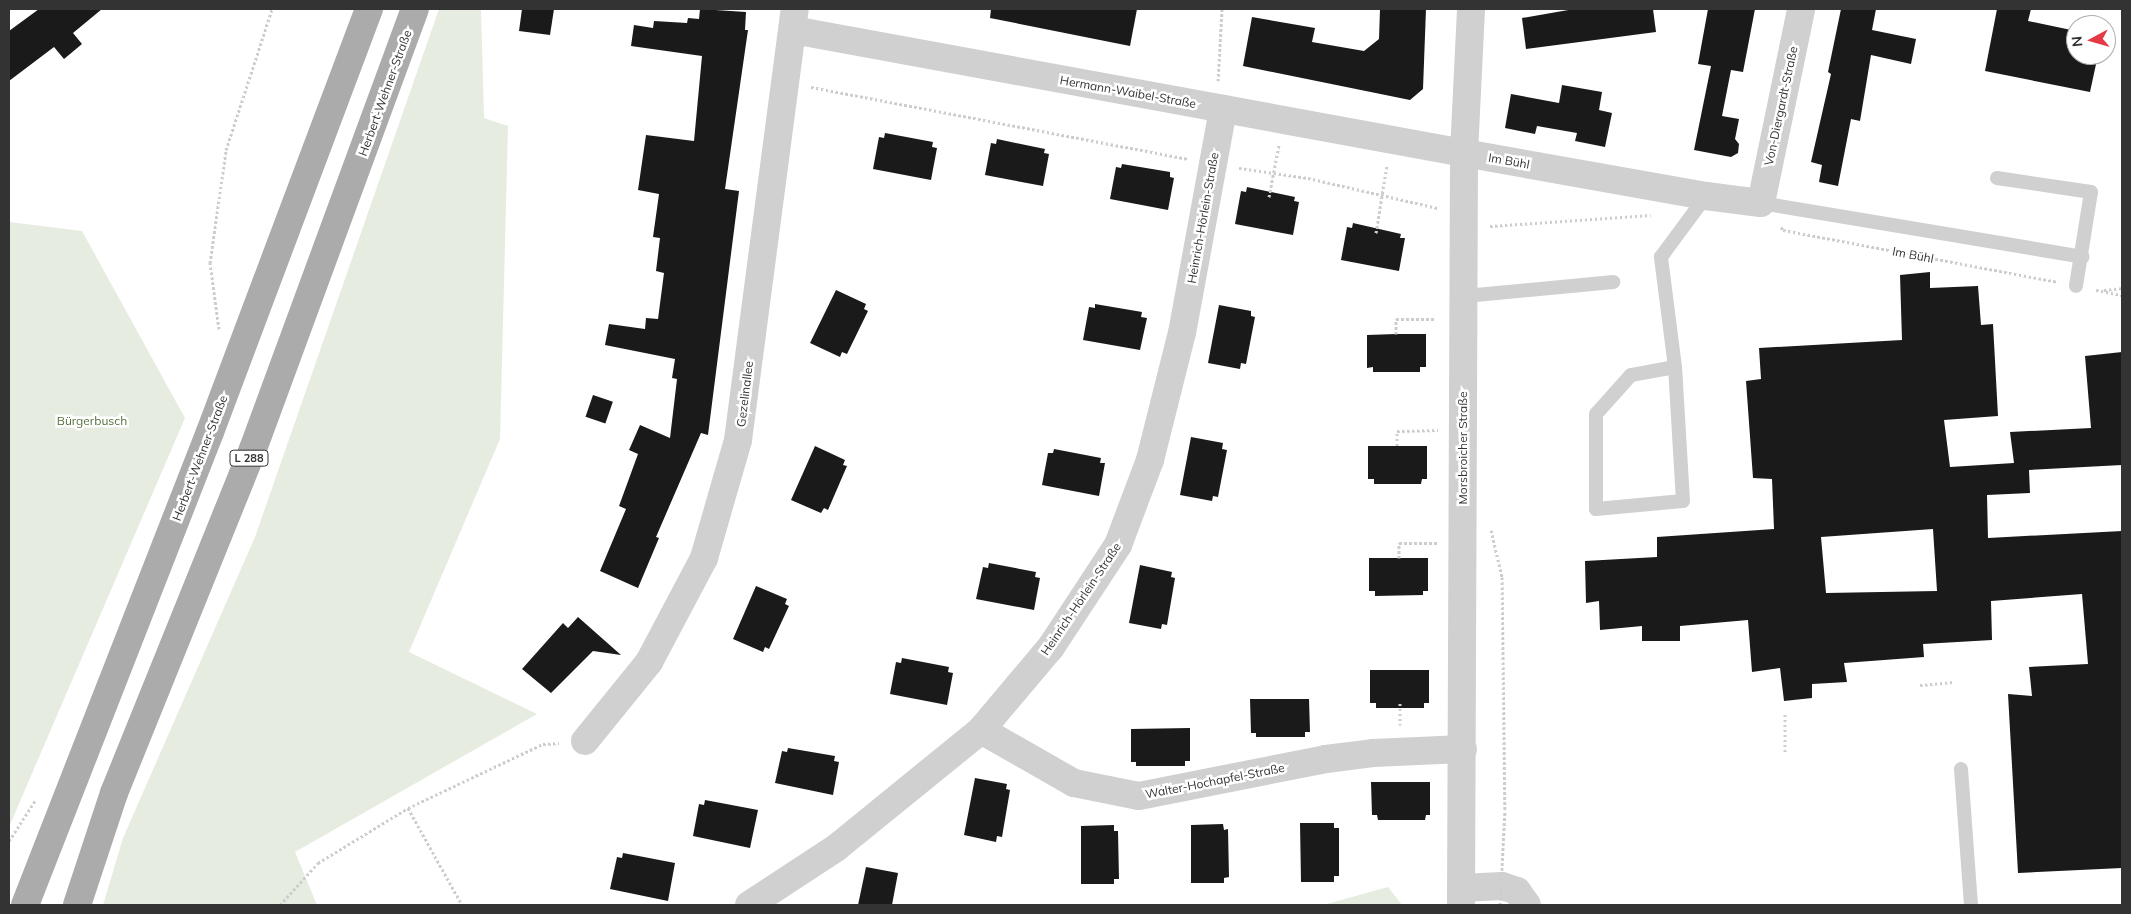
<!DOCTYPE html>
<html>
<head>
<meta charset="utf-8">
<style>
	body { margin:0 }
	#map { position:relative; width:2131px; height:914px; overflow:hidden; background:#fff; font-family:Mulish,sans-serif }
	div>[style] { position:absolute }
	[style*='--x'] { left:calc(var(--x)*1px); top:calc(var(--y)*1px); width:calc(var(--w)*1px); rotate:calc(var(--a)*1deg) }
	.green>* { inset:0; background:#e6ecdf }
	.building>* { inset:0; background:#1a1a1a; transform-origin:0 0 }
	.path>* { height:3px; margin-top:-1.5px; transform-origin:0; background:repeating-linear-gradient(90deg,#cdcdcd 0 2.5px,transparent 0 5px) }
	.lane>* { height:14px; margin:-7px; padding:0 7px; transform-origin:7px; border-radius:7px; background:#d0d0d0 }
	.street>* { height:28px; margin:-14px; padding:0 14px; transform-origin:14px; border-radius:14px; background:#d0d0d0 }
	.primary>* { height:28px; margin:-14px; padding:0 14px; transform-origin:14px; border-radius:14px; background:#ababab }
	.path-bridge>* { height:3px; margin-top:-1.5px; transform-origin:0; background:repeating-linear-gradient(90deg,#cdcdcd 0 2.5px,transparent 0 5px) }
	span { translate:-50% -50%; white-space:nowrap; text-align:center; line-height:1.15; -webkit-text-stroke:5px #fff; paint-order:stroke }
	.shield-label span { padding:1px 4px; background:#fff; border:1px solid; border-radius:4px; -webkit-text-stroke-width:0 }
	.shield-label { font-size:11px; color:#333; font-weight:700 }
	.street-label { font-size:12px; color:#333 }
	.park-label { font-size:12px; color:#56703f }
	.frame { position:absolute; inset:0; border:10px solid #333; pointer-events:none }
	.north { position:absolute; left:2066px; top:15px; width:50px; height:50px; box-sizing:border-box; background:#fff; border:1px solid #adadad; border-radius:50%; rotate:264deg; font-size:14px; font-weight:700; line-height:20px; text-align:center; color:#333 }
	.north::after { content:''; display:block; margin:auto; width:18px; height:22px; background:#e63946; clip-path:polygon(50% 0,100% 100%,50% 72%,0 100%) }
</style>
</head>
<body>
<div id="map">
	<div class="green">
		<div style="clip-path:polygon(439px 9px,481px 9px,484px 118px,508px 126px,500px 439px,409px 652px,537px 714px,295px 852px,317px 905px,103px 905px,123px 838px,255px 537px)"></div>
		<div style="clip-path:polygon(9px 222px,82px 231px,185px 418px,9px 827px)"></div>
		<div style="clip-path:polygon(1388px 887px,1402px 905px,1323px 905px)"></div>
	</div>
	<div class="building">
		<div style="clip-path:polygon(39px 9px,102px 9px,73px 33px,82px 44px,64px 59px,54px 47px,9px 81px,9px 31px)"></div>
		<div style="clip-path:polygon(522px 9px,554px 9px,550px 35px,519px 31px)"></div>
		<div style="clip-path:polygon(700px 9px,746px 12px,745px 30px,748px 30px,725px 189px,739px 191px,708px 435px,701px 433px,656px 537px,659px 538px,638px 588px,600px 571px,626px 509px,619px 506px,638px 454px,629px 450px,640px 425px,670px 438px,677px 379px,672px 378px,675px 359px,605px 345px,609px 324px,645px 329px,646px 318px,658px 319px,664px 273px,656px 271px,660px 238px,653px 237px,659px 194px,638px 190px,646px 135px,694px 141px,702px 56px,631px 46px,634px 25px,653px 28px,654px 21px,687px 23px,688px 18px,699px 19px)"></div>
		<div style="clip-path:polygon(991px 9px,1137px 9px,1130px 46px,990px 18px)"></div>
		<div style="clip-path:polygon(1380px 9px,1426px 9px,1423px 89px,1410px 100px,1243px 66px,1252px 17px,1315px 28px,1312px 42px,1364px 51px,1379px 39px)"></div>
		<div style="clip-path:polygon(1574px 9px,1653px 9px,1656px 32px,1526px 49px,1522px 18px)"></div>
		<div style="clip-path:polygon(1708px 9px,1755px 9px,1743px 72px,1731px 70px,1722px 116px,1739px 119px,1735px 139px,1739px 144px,1738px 153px,1731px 157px,1694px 150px,1711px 66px,1698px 64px)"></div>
		<div style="clip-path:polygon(1841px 9px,1876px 9px,1872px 30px,1916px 39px,1911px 64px,1871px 55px,1860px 121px,1851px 119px,1838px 186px,1819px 182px,1822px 165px,1811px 162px,1831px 74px,1828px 72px)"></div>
		<div style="clip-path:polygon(1997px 9px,2031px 9px,2028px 21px,2076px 31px,2076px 55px,2098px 55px,2090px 92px,1985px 71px)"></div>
		<div style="clip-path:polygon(1562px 85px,1602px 92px,1599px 110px,1612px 113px,1605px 147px,1575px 141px,1577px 133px,1537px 126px,1535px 134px,1505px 128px,1511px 94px,1559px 103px)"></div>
		<div style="clip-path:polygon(885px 133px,933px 142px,932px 147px,937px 148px,931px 180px,873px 169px,879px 137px,884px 138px)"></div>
		<div style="clip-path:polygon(997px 139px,1045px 149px,1044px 153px,1049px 154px,1043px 186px,985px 175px,991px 143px,996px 144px)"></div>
		<div style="clip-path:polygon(1122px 164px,1170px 172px,1170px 177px,1174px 178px,1168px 210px,1110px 199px,1116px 167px,1121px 168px)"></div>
		<div style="clip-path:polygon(1247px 187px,1295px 197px,1294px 201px,1299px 202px,1293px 235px,1235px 224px,1241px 191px,1246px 192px)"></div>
		<div style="clip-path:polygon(1353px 223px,1401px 234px,1400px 238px,1405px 238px,1399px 271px,1341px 260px,1347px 227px,1352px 228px)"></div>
		<div style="clip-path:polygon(evenodd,1930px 272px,1930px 288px,1978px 286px,1981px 325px,1993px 324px,1998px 416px,1944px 420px,1950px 467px,2014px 463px,2010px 432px,2091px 428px,2085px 356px,2122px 352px,2122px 465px,2029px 470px,2030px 493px,1987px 495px,1988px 538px,2122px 531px,2122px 868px,2018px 873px,2008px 694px,2032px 696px,2029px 667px,2088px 664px,2082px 594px,1991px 601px,1992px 640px,1923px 644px,1924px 657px,1844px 663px,1847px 682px,1812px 684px,1812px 698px,1784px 701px,1780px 668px,1752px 672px,1748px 620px,1680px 626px,1680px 641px,1642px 641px,1642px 626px,1600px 630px,1599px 601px,1586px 603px,1585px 561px,1657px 557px,1657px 537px,1774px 529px,1772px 479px,1753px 478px,1746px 381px,1761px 379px,1759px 348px,1902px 340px,1900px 275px,1930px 272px,1933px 529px,1937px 591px,1826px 593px,1821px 537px,1933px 529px)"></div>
		<div style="clip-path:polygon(836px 290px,866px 304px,864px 309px,868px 311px,847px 354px,842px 352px,840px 357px,810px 343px)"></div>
		<div style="clip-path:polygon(1095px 304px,1142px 312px,1141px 317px,1147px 318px,1140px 350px,1083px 340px,1089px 307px,1095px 308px)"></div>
		<div style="clip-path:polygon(1219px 305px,1251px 311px,1251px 316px,1255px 317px,1246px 364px,1241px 363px,1240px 369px,1208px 363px)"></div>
		<div style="clip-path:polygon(1396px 334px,1426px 334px,1426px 367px,1420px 367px,1420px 372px,1373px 372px,1373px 367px,1367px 368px,1367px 335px)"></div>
		<div style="left:593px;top:395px;width:21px;height:23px;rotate:19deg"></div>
		<div style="clip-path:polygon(1191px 437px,1223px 443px,1222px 449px,1227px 450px,1218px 497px,1213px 496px,1212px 501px,1180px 495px)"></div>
		<div style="clip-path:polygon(815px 446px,845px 460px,843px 465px,847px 466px,828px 510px,824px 508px,821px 513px,791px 500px)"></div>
		<div style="clip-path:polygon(1368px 446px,1427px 446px,1427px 479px,1422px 479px,1421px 484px,1374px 484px,1374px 479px,1368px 479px)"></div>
		<div style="clip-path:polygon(1054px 449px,1101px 458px,1100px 463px,1105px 463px,1099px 496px,1042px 485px,1048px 453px,1053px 453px)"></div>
		<div style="clip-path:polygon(1369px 558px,1428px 558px,1428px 591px,1423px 591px,1423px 595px,1375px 596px,1375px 591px,1369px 591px)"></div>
		<div style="clip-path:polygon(989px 563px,1036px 572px,1035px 577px,1040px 578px,1034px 610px,976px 599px,983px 567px,988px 568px)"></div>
		<div style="clip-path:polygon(1140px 565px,1172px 572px,1171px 577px,1175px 578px,1167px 625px,1162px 624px,1161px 629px,1129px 623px)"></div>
		<div style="clip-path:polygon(756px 586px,787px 599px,785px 604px,789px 606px,769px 649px,765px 647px,763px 652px,733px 639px)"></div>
		<div style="clip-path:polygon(578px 617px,621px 655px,593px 651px,551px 693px,522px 669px,563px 623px,568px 628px)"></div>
		<div style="clip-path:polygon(902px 658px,949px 667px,948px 672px,953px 673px,947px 705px,890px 694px,896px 662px,901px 663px)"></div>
		<div style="clip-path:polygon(1370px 670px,1429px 670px,1429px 703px,1424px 703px,1424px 708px,1376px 708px,1376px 703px,1370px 703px)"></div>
		<div style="clip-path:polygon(1250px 699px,1309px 699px,1310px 732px,1305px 732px,1305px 737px,1256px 737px,1256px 733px,1251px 733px)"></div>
		<div style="clip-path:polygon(1190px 728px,1190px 761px,1185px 761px,1185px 766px,1136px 766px,1136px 762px,1131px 762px,1131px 729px)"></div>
		<div style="clip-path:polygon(788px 748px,835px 756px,834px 761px,839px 762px,833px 795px,775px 783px,782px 751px,787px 752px)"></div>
		<div style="clip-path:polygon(975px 778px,1007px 784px,1006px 789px,1010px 790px,1002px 837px,997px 836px,996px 842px,964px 835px)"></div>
		<div style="clip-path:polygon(1371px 782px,1430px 782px,1430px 815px,1426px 815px,1425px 820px,1378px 820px,1377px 815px,1372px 815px)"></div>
		<div style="clip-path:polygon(705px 800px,758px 810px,750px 848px,693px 836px,699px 804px,704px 805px)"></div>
		<div style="clip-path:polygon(1300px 823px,1334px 823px,1334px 828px,1339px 828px,1339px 876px,1334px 876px,1334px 882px,1301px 882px)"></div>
		<div style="clip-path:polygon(1223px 824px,1224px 830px,1228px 829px,1229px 877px,1224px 878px,1224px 883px,1191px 883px,1191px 825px)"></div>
		<div style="clip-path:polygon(1114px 825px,1114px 831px,1118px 831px,1119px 879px,1114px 879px,1114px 884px,1081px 884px,1081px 826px)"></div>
		<div style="clip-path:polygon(623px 853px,675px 863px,668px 901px,610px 889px,617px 857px,622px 858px)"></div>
		<div style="clip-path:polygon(866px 867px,898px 873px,892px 905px,858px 905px)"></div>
	</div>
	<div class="path">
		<div style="--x:1218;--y:81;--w:72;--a:-86.8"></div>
		<div style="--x:811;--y:87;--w:384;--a:10.8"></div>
		<div style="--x:1239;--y:168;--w:70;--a:8.2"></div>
		<div style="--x:1308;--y:178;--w:133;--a:13"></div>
		<div style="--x:1269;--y:197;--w:53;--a:-79.1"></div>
		<div style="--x:1490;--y:226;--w:161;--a:-3.9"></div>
		<div style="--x:1781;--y:227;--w:4;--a:56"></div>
		<div style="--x:1783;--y:230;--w:280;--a:10.7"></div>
		<div style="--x:1376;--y:233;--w:69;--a:-80.8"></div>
		<div style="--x:2096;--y:290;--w:26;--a:11"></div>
		<div style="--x:2104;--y:290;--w:18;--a:-6"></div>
		<div style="--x:219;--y:329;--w:67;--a:-97.8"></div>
		<div style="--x:210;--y:263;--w:114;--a:-81.9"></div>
		<div style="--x:226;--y:150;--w:148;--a:-71.9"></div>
		<div style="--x:1396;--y:334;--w:15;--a:-90"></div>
		<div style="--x:1396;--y:319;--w:40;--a:0"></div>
		<div style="--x:1397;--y:446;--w:15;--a:-90"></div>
		<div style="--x:1397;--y:431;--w:41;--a:-1.4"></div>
		<div style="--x:1491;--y:530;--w:48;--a:76.8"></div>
		<div style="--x:1502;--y:577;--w:234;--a:89.3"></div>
		<div style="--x:1399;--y:558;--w:15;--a:-90"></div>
		<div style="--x:1399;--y:543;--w:38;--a:0"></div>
		<div style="--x:1920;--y:685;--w:34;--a:-5"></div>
		<div style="--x:1400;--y:703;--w:22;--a:90"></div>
		<div style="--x:1785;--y:714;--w:39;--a:90"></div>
		<div style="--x:408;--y:808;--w:111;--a:60.9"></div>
		<div style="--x:9;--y:841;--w:48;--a:-57"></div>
		<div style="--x:280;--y:905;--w:57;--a:-47.9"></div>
		<div style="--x:318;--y:863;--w:105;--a:-31.4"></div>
		<div style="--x:408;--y:808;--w:149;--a:-25.4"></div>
		<div style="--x:543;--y:744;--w:16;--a:-4"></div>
	</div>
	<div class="lane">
		<div style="--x:1997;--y:178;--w:95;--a:8.5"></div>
		<div style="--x:2091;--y:192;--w:95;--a:99.1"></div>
		<div style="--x:1761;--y:203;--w:326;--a:9.5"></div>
		<div style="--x:1465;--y:296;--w:149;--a:-5.4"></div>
		<div style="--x:1675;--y:367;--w:45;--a:169.7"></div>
		<div style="--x:1631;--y:375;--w:52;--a:131.9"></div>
		<div style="--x:1596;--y:414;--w:95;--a:90"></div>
		<div style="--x:1596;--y:509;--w:87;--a:-5.3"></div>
		<div style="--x:1683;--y:501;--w:134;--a:-93.4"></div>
		<div style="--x:1675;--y:367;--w:111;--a:-97.3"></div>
		<div style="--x:1661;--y:257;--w:76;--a:-53.6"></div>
		<div style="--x:1961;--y:769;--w:136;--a:85.8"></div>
	</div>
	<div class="street">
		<div style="--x:793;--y:30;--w:682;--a:10.39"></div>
		<div style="--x:1464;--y:153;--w:246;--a:10.1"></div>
		<div style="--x:1706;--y:196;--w:55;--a:7.3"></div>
		<div style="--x:1761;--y:203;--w:198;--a:-78.3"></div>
		<div style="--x:981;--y:730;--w:107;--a:29.7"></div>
		<div style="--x:1074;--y:783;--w:66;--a:11.3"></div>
		<div style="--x:1139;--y:796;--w:191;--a:-11.2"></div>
		<div style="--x:1326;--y:759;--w:47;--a:-7.3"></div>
		<div style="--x:1373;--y:753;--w:90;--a:-2.5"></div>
		<div style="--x:585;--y:741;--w:102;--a:-51"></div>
		<div style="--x:649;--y:662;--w:118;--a:-62.1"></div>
		<div style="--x:704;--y:558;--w:123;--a:-73.9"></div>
		<div style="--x:738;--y:440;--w:435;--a:-82.5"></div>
		<div style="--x:1461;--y:888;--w:41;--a:-2.8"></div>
		<div style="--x:1502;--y:886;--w:16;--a:18"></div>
		<div style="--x:1517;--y:891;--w:17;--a:54"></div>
		<div style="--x:749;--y:905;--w:104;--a:-33.2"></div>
		<div style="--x:836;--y:848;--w:187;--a:-39.1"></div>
		<div style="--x:981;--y:730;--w:109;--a:-49.9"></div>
		<div style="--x:1051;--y:647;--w:122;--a:-56.7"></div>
		<div style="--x:1118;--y:545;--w:91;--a:-69.4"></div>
		<div style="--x:1150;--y:460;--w:131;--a:-75.9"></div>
		<div style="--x:1182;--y:333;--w:228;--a:-79.6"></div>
		<div style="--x:1461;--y:905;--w:752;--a:-89.77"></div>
		<div style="--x:1464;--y:153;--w:144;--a:-87.2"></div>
	</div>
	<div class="primary">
		<div style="--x:25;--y:905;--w:508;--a:-68.64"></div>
		<div style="--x:210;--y:432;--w:452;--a:-69.4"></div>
		<div style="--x:77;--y:905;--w:118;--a:-71.7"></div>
		<div style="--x:114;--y:793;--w:371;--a:-68"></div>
		<div style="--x:253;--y:449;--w:469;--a:-69.8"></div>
	</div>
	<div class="path-bridge">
		<div style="--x:1500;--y:905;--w:94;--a:-87"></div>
	</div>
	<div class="shield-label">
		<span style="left:249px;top:458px">L 288</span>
	</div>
	<div class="street-label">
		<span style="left:1128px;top:92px;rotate:10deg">Hermann-Waibel-Straße</span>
		<span style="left:385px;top:93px;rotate:-70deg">Herbert-Wehner-Straße</span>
		<span style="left:1781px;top:106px;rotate:-78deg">Von-Diergardt-Straße</span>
		<span style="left:1509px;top:161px;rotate:10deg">Im Bühl</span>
		<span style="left:1203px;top:218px;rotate:-80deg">Heinrich-Hörlein-Straße</span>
		<span style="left:1913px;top:255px;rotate:11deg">Im Bühl</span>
		<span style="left:745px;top:394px;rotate:-83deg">Gezelinallee</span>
		<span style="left:1463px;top:448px;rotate:-90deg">Morsbroicher Straße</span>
		<span style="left:200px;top:458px;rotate:-69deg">Herbert-Wehner-Straße</span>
		<span style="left:1081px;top:599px;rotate:-56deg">Heinrich-Hörlein-Straße</span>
		<span style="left:1215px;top:781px;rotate:-11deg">Walter-Hochapfel-Straße</span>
	</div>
	<div class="park-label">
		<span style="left:92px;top:421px">Bürgerbusch</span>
	</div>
	<div class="frame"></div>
	<div class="north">N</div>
</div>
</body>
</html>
